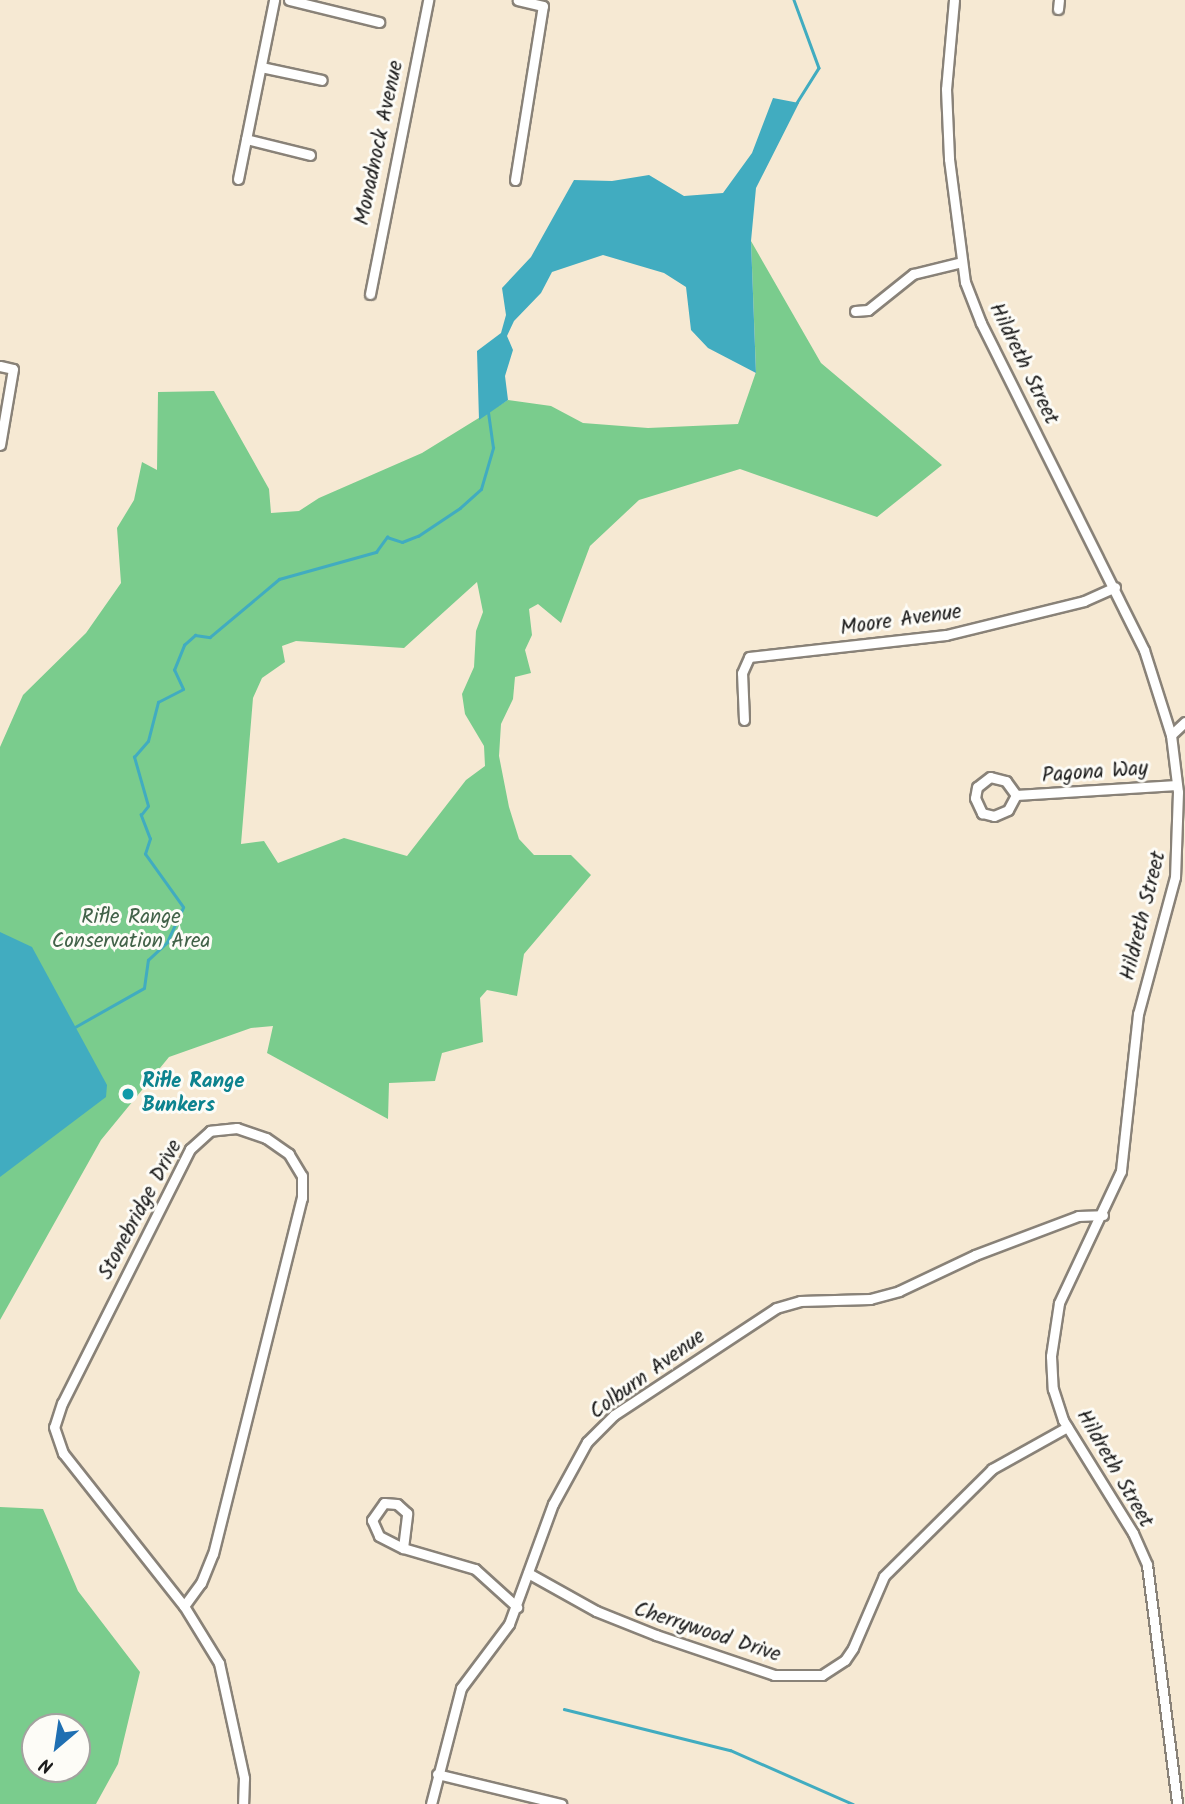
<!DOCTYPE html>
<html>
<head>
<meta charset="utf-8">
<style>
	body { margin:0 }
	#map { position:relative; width:1185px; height:1804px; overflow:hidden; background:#f6e9d3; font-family:Kalam,sans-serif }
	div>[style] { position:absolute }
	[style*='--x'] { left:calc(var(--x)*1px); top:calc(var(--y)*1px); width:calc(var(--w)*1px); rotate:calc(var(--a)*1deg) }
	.green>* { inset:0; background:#7acc8d }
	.water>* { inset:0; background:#41acc0 }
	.stream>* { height:2.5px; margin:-1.25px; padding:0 1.25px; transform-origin:1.25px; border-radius:1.25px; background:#41acc0 }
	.roads { filter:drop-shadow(2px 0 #898278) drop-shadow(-2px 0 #898278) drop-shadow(0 2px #898278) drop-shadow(0 -2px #898278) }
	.minor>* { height:9px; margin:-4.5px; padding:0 4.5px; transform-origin:4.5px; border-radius:4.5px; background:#fff }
	.dots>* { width:19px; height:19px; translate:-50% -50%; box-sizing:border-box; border:4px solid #fdfcf7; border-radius:50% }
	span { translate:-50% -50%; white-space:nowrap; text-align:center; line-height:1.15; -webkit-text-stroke:6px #fdfcf7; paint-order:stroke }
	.street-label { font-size:21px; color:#1c1c1c }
	.park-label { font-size:21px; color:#426249 }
	.culture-label { font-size:21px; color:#0d838f; font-weight:700 }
	.left { translate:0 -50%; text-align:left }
	.north { position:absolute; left:21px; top:1713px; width:70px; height:70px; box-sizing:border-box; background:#fdfcf7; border:2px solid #a3a29f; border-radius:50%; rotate:209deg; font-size:19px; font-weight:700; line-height:28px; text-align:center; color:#1c1c1c }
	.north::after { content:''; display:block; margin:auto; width:24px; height:32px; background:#1f6fb2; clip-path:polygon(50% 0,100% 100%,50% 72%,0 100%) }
</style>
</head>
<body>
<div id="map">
	<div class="green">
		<div style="clip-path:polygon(evenodd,751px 241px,821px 363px,942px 465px,877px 517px,740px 469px,639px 500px,590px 546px,561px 623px,538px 604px,529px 609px,532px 635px,525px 650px,531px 673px,515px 677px,513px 699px,501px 724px,499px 756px,509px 807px,519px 839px,534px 855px,571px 855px,591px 875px,524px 954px,517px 996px,487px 990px,480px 998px,483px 1042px,442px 1053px,435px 1081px,389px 1083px,388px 1119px,267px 1053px,273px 1026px,251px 1028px,169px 1057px,101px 1140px,0 1320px,0 747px,23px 695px,86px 633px,121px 583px,117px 528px,134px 500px,142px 462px,157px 470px,158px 392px,214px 391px,269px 489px,271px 513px,299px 511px,319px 498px,422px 453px,508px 400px,551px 406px,583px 423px,648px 428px,738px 424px,756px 372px,751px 241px,477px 582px,483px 612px,476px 631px,474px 667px,462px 694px,465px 714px,484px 746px,485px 766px,466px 780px,407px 856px,344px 838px,278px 863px,264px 841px,241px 844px,253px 698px,262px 678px,285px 662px,282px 646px,296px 641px,404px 648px,477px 582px)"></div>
		<div style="clip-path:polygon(evenodd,0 1507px,43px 1509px,78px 1591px,140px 1672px,118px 1764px,96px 1804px,0 1804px,0 1507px,35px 1727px,77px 1727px,77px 1769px,35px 1769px,35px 1727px)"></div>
	</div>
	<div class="water">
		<div style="clip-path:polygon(773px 98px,799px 103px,756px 188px,751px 241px,756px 373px,708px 348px,691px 330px,686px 287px,664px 273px,603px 255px,552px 272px,541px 293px,514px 321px,507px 336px,513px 350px,505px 376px,508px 400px,479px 420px,477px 351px,501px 333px,506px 315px,502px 288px,531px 257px,574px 180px,612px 181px,649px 175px,684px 196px,723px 193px,752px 153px)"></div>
		<div style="clip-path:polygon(0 932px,32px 947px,107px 1085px,106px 1097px,0 1177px)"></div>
	</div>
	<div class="stream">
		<div style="--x:794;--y:0;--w:72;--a:69.8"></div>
		<div style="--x:819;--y:68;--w:41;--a:122.2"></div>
		<div style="--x:75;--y:1027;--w:79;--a:-29.5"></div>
		<div style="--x:144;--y:988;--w:28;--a:-82"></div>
		<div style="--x:148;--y:960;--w:26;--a:-43"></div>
		<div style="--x:167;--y:942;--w:38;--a:-65"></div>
		<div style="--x:183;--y:907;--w:65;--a:-125.6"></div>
		<div style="--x:145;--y:854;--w:16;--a:-72"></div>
		<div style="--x:150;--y:839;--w:26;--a:-111"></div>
		<div style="--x:141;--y:815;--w:11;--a:-52"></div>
		<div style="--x:148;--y:806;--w:51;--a:-105.9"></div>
		<div style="--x:134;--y:757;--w:21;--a:-49"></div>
		<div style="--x:148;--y:741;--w:40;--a:-75.6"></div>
		<div style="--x:158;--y:702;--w:28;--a:-27"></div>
		<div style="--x:183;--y:689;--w:21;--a:-115"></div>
		<div style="--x:174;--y:670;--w:27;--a:-68"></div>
		<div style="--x:184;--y:645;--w:15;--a:-42"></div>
		<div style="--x:195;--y:635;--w:15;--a:8"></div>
		<div style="--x:210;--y:637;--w:90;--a:-40"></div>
		<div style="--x:279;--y:579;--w:101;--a:-15.6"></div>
		<div style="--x:376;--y:552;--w:19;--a:-54"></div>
		<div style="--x:387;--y:537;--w:16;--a:18"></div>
		<div style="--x:402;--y:542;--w:17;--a:-21"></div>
		<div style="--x:418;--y:536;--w:50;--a:-33.7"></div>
		<div style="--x:460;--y:508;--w:28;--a:-42"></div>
		<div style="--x:481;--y:489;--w:43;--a:-73.7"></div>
		<div style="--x:493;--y:448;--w:35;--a:-98"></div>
		<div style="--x:564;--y:1709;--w:171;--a:13.9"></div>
		<div style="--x:730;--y:1750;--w:134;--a:23.7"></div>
	</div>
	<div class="roads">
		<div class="minor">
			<div style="--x:289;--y:0;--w:93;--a:13.7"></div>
			<div style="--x:954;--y:0;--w:89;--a:95.1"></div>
			<div style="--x:946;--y:89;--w:70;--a:87.5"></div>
			<div style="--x:949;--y:159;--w:124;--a:82.6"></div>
			<div style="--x:965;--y:282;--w:44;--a:68.7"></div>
			<div style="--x:981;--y:323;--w:365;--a:63.5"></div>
			<div style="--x:1144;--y:650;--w:89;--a:72.4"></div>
			<div style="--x:1171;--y:735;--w:57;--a:83"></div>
			<div style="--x:1178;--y:792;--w:85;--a:92"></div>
			<div style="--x:1175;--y:877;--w:142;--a:105.1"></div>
			<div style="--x:1138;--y:1014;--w:158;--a:96.2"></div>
			<div style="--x:1121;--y:1171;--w:146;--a:115.2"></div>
			<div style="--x:1059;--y:1303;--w:54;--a:98.6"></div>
			<div style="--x:1051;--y:1356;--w:33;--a:87"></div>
			<div style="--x:1053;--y:1389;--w:33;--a:72"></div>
			<div style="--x:1063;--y:1420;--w:133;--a:58.2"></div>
			<div style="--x:1133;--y:1533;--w:35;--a:66"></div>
			<div style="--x:1147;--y:1565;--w:241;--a:82.8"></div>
			<div style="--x:1058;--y:9;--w:9;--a:-84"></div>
			<div style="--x:261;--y:67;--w:62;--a:12"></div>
			<div style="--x:246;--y:139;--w:66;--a:14"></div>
			<div style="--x:238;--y:179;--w:183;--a:-78.6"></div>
			<div style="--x:515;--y:180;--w:176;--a:-80.9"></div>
			<div style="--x:543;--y:6;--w:26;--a:-167"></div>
			<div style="--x:370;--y:294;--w:300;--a:-78.8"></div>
			<div style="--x:855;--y:311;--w:13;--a:-4"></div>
			<div style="--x:868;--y:310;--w:58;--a:-38.7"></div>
			<div style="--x:913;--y:274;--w:50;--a:-13.8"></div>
			<div style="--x:0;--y:366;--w:13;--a:13"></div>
			<div style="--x:13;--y:369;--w:77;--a:99.7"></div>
			<div style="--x:744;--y:720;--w:47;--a:-92.4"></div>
			<div style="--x:742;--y:673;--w:17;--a:-66"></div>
			<div style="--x:749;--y:657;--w:198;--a:-6.4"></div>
			<div style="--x:946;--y:635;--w:142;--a:-13.8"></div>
			<div style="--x:1084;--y:601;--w:34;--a:-24"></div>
			<div style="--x:1171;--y:735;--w:19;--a:-43"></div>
			<div style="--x:1016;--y:795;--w:17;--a:-126"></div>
			<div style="--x:1006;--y:781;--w:16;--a:-166"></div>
			<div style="--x:990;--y:777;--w:16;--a:142"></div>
			<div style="--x:977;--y:787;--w:11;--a:100"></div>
			<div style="--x:975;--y:798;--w:17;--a:65"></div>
			<div style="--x:982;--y:813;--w:12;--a:14"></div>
			<div style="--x:994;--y:816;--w:15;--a:-23"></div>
			<div style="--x:1008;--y:810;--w:17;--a:-62"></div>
			<div style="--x:1016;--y:795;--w:161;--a:-3.6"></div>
			<div style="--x:403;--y:1548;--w:35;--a:-83"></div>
			<div style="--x:407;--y:1513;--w:13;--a:-138"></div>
			<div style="--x:397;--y:1504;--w:13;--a:-176"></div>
			<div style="--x:384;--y:1503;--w:21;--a:125"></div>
			<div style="--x:372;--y:1520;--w:17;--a:66"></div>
			<div style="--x:379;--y:1536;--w:27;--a:27"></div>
			<div style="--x:403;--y:1548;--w:75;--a:16.3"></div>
			<div style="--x:475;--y:1569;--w:57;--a:42.1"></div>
			<div style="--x:528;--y:1573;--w:78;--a:29.2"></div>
			<div style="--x:596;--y:1611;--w:65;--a:21.8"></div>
			<div style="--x:656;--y:1635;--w:125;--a:18.7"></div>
			<div style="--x:774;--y:1675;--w:48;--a:0"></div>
			<div style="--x:822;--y:1675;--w:27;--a:-33"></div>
			<div style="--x:845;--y:1660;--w:14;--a:-56"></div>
			<div style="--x:853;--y:1648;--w:78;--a:-66.7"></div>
			<div style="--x:884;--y:1576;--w:152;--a:-44.7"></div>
			<div style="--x:992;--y:1469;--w:86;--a:-29.2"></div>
			<div style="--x:184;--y:1606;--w:29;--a:-54"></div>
			<div style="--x:201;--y:1583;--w:31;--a:-68"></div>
			<div style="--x:213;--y:1554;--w:367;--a:-76"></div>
			<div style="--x:302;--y:1198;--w:22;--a:-90"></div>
			<div style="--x:302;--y:1176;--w:26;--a:-121"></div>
			<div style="--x:289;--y:1154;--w:28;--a:-145"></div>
			<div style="--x:266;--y:1138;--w:31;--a:-161"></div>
			<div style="--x:237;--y:1128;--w:27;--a:174"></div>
			<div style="--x:210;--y:1131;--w:27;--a:138"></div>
			<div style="--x:190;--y:1149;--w:284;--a:116.7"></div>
			<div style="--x:62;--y:1403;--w:25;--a:108"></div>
			<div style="--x:54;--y:1427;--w:28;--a:71"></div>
			<div style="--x:63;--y:1453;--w:195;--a:51.7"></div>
			<div style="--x:184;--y:1606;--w:67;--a:58.4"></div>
			<div style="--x:219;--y:1663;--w:118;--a:77.7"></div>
			<div style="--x:244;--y:1778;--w:26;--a:92"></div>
			<div style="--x:437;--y:1774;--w:128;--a:13.6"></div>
			<div style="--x:431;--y:1804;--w:120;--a:-75.5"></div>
			<div style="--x:461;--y:1688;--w:80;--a:-53.1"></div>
			<div style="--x:509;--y:1624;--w:128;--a:-69.9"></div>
			<div style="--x:553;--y:1504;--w:71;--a:-61.3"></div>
			<div style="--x:587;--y:1442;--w:38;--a:-45"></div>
			<div style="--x:614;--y:1415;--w:194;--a:-33.4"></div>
			<div style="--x:776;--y:1308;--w:25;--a:-16"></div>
			<div style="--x:800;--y:1301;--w:70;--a:-1.6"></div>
			<div style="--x:870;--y:1299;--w:30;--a:-15"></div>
			<div style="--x:899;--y:1291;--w:84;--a:-25.3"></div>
			<div style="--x:975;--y:1255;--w:110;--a:-20.7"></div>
			<div style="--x:1078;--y:1216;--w:25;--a:-2"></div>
		</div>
	</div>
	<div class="dots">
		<div style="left:128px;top:1094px;background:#0f9aa8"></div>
	</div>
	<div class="street-label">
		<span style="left:380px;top:143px;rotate:-78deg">Monadnock Avenue</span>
		<span style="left:1023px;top:364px;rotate:64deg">Hildreth Street</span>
		<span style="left:901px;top:621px;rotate:-8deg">Moore Avenue</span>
		<span style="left:1095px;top:773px;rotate:-4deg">Pagona Way</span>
		<span style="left:1144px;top:916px;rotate:-76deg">Hildreth Street</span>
		<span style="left:141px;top:1210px;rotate:-62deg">Stonebridge Drive</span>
		<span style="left:648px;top:1375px;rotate:-36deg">Colburn Avenue</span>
		<span style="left:1114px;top:1469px;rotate:60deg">Hildreth Street</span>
		<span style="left:707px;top:1633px;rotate:18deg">Cherrywood Drive</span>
	</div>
	<div class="park-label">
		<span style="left:131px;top:930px">Rifle Range<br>Conservation Area</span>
	</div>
	<div class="culture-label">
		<span class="left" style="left:142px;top:1094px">Rifle Range<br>Bunkers</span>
	</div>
	<div class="north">N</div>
</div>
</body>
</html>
